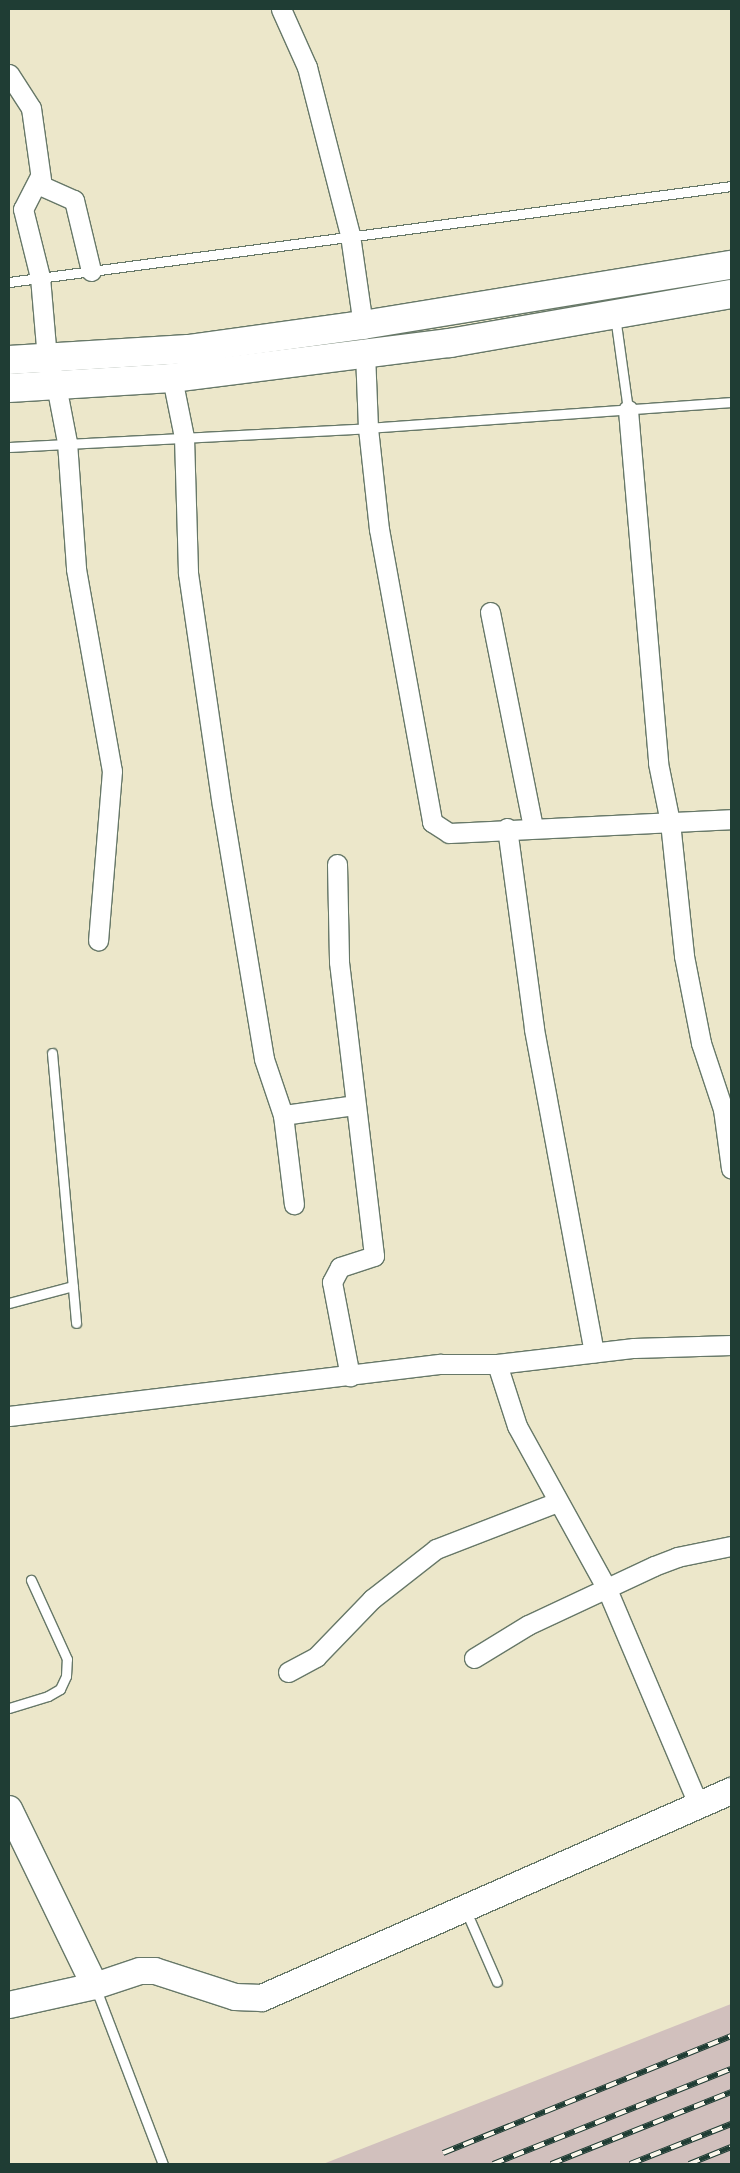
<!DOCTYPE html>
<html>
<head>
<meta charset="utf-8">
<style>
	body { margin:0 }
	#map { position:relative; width:740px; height:2173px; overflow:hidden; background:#ece7ca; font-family:Mali,sans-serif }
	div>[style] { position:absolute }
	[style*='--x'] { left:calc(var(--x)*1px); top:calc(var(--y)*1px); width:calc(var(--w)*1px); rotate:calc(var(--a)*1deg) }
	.industrial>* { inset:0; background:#d1c0bd }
	.roads { filter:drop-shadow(1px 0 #677868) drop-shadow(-1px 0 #677868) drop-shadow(0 1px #677868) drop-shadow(0 -1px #677868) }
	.lane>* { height:9px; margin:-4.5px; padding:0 4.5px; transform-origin:4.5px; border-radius:4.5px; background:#fff }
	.street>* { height:19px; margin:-9.5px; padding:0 9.5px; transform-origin:9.5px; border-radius:9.5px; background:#fff }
	.secondary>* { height:26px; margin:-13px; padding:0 13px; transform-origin:13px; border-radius:13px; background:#fff }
	.highway>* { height:28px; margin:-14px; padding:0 14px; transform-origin:14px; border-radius:14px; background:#fff }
	.rail>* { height:5.5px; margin-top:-2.75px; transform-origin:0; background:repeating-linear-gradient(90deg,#fbf7ec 0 11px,#1f3d34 0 22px); box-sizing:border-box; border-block:1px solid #1f3d34 }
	span { translate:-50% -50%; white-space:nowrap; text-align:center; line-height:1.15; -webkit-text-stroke:4px #fbf7ec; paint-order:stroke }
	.frame { position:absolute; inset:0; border:10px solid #1f3d34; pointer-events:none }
</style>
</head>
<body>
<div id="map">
	<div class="industrial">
		<div style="clip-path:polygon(731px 2004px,731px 2164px,323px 2164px)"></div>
	</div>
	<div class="roads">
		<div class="lane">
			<div style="--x:9;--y:282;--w:728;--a:-7.57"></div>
			<div style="--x:615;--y:316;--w:95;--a:82.1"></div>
			<div style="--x:9;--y:447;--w:360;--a:-3"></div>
			<div style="--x:368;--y:428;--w:364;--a:-4.1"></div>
			<div style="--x:52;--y:1053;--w:271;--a:84.9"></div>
			<div style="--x:9;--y:1303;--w:66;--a:-14.9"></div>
			<div style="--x:9;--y:1708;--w:41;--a:-17.1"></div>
			<div style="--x:48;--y:1696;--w:14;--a:-30"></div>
			<div style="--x:60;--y:1689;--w:14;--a:-65"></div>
			<div style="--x:66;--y:1676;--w:17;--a:-87"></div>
			<div style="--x:67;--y:1659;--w:87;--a:-114.5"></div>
			<div style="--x:466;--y:1911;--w:77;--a:66.4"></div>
			<div style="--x:96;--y:1989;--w:187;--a:69.1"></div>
		</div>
		<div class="street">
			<div style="--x:281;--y:9;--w:64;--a:65.9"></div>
			<div style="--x:307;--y:67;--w:173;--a:75.6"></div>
			<div style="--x:350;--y:235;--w:91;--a:81.8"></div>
			<div style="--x:9;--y:74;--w:40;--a:57.1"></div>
			<div style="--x:31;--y:108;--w:79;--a:82"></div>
			<div style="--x:42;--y:186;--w:35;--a:24"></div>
			<div style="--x:74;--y:200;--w:73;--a:76.5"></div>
			<div style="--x:39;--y:178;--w:35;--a:117"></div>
			<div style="--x:23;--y:209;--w:70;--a:76"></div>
			<div style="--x:40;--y:277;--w:81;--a:85.1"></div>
			<div style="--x:47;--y:358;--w:28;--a:72"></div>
			<div style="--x:56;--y:385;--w:58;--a:79.1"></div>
			<div style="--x:67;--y:442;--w:127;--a:85.9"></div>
			<div style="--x:76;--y:569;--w:205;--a:79.9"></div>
			<div style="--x:112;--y:771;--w:170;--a:94.7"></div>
			<div style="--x:365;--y:353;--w:75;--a:87.7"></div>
			<div style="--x:368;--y:428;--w:102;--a:83.8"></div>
			<div style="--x:379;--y:529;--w:298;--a:79.7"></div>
			<div style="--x:432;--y:822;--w:20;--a:33"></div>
			<div style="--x:449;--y:833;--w:282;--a:-2.8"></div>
			<div style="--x:172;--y:378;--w:60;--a:78.5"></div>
			<div style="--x:184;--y:437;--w:136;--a:88.3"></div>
			<div style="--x:188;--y:573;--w:234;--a:81.7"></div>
			<div style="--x:222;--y:805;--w:257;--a:80.6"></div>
			<div style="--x:264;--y:1059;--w:59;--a:71.3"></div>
			<div style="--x:283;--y:1115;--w:90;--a:83"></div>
			<div style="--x:628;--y:410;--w:354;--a:85.1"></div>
			<div style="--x:658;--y:763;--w:60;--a:78.5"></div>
			<div style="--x:670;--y:822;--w:135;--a:84"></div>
			<div style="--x:684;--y:956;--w:89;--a:78.9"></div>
			<div style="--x:701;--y:1043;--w:70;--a:71.6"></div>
			<div style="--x:723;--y:1109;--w:60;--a:82.3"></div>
			<div style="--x:490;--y:612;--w:219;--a:78.7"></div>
			<div style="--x:507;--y:828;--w:203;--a:82.3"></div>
			<div style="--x:534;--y:1029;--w:329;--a:79.5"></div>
			<div style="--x:337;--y:864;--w:98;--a:88.8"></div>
			<div style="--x:339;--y:962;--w:296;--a:83.2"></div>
			<div style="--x:374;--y:1256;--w:36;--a:162"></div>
			<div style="--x:340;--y:1267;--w:17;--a:118"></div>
			<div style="--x:332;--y:1282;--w:96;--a:79.2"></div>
			<div style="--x:283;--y:1115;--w:73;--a:-7.9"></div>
			<div style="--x:497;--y:1364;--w:65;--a:72.1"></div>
			<div style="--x:517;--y:1426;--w:184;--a:61.1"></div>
			<div style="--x:606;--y:1587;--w:236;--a:67"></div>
			<div style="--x:9;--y:1416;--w:435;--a:-6.9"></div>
			<div style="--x:441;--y:1364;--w:56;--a:0"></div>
			<div style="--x:497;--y:1364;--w:138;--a:-6.7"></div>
			<div style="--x:634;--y:1348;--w:97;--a:-1.8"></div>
			<div style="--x:474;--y:1658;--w:63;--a:-31.4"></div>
			<div style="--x:528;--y:1625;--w:139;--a:-25.1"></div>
			<div style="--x:654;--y:1566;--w:25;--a:-21"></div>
			<div style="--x:677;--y:1557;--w:55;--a:-11.5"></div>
			<div style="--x:288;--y:1672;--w:32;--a:-28"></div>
			<div style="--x:316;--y:1657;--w:81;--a:-46"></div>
			<div style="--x:372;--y:1599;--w:81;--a:-38"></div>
			<div style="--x:436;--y:1549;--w:130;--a:-21.2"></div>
		</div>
		<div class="secondary">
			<div style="--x:9;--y:1809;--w:197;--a:64.1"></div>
			<div style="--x:9;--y:2005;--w:88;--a:-12.5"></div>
			<div style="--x:95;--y:1986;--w:47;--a:-18.4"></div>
			<div style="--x:140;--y:1971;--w:15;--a:0"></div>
			<div style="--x:155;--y:1971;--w:84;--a:18"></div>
			<div style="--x:235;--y:1997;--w:27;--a:2"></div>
			<div style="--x:262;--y:1998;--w:513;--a:-23.81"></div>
		</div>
		<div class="highway">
			<div style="--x:9;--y:360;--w:179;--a:-3.5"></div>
			<div style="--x:188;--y:349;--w:177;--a:-7.8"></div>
			<div style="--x:363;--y:325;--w:373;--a:-9.3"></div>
			<div style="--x:9;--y:388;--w:163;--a:-3.5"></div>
			<div style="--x:172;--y:378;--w:280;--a:-7.2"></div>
			<div style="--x:450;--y:343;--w:285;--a:-9.9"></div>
		</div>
	</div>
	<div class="rail">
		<div style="--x:443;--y:2153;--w:311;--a:-22.1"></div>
		<div style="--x:493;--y:2164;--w:256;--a:-21.8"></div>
		<div style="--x:551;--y:2164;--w:194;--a:-21.8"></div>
		<div style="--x:630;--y:2164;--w:109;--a:-21.6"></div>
		<div style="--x:689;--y:2164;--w:45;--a:-22"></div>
	</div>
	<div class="frame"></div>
</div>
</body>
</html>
